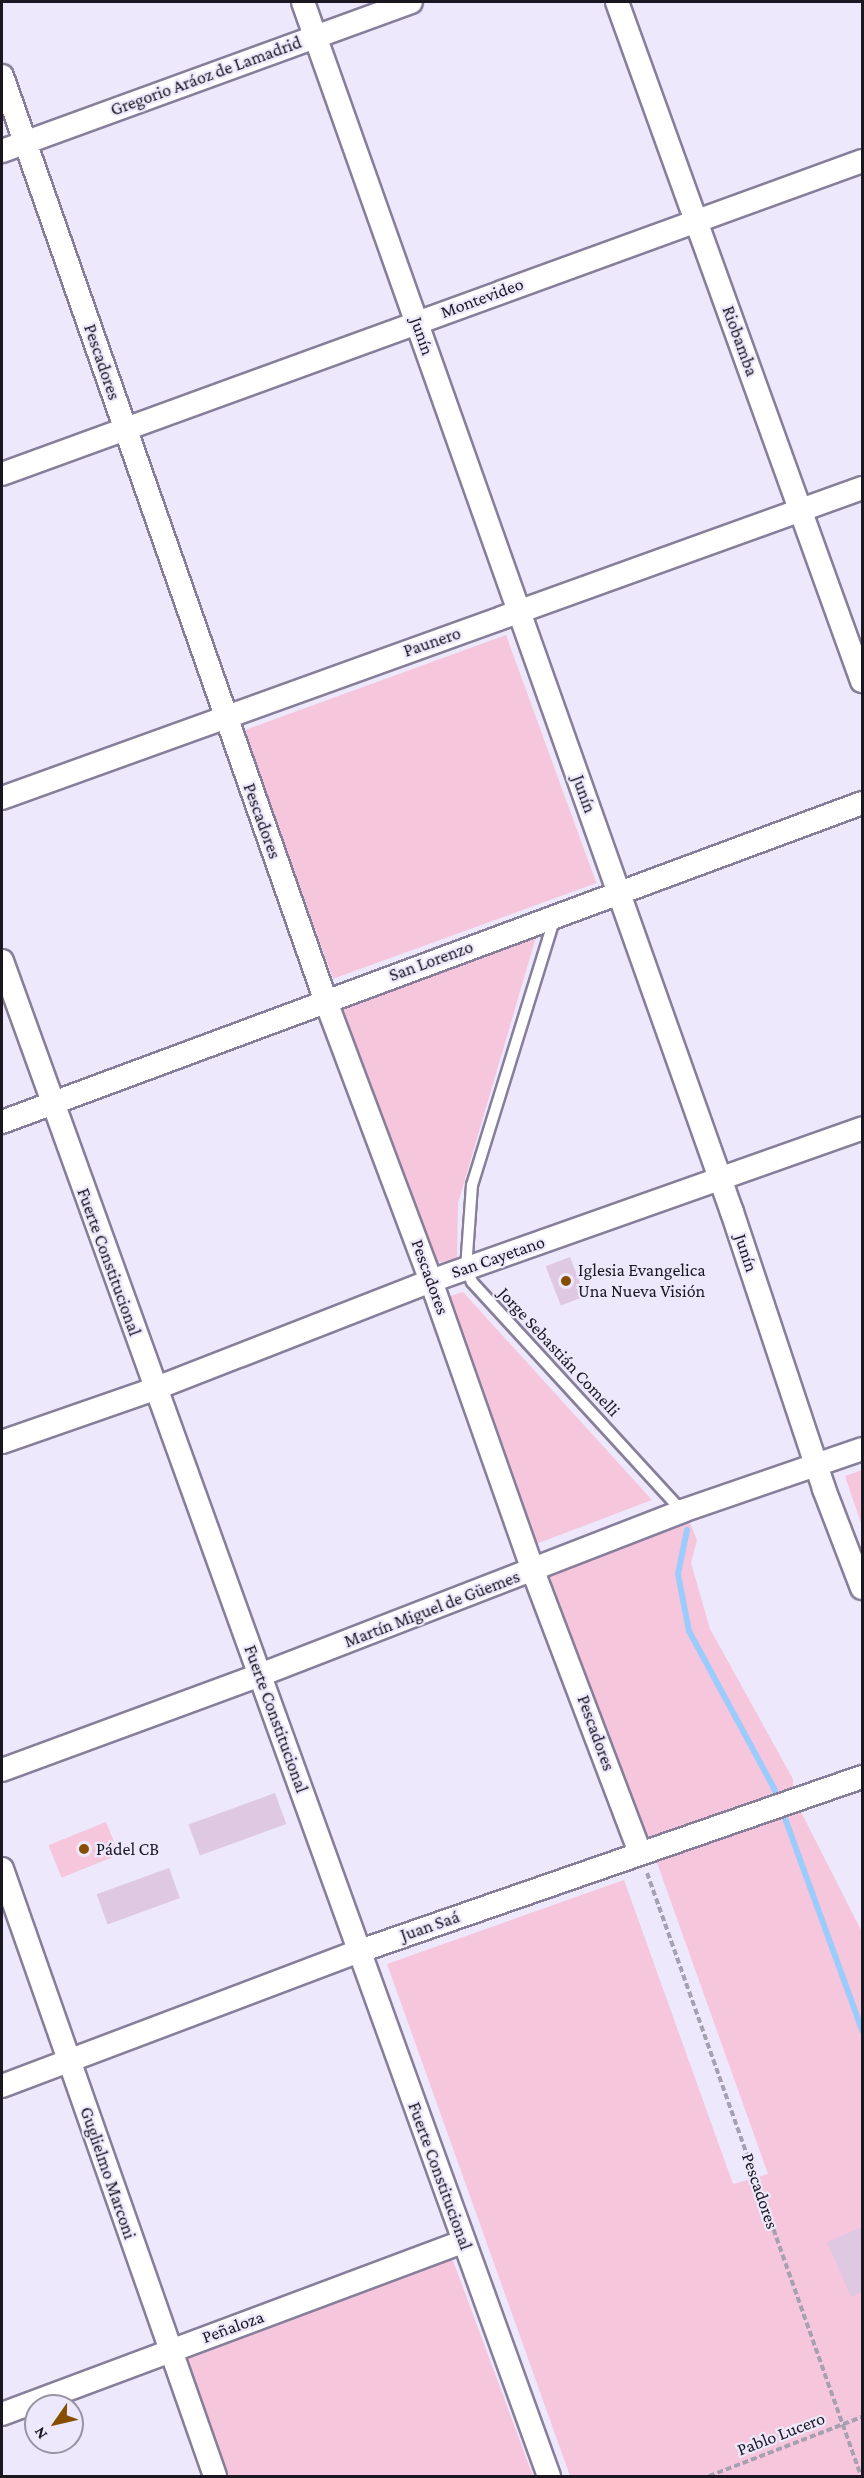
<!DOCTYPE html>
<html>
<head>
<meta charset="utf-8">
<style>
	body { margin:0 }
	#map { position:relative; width:864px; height:2478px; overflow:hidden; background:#ede8fb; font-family:"Crimson Pro",serif }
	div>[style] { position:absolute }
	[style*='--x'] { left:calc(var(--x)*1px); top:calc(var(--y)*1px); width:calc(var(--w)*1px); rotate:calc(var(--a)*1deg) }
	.green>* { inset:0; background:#f6c6dc; transform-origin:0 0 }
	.stream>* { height:6px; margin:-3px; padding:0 3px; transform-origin:3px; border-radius:3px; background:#9cccfd }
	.building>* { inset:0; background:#dfc8e1; transform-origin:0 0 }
	.path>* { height:4px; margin-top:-2px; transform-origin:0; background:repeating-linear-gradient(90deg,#a6a1b1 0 6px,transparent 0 9px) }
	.roads { filter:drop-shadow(2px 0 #877f9a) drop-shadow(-2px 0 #877f9a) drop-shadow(0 2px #877f9a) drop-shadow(0 -2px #877f9a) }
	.lane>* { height:10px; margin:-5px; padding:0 5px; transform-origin:5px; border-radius:5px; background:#fff }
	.street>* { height:22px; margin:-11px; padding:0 11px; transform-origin:11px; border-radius:11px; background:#fff }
	.dots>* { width:16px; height:16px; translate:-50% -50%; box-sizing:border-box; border:3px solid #ede8fb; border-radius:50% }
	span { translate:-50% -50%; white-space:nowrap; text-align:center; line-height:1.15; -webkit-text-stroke:4.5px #ede8fb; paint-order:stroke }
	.street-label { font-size:18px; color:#1a1721 }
	.poi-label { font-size:18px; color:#1a1721 }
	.left { translate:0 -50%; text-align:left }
	.frame { position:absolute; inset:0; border:3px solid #1a1721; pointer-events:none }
	.north { position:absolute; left:24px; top:2394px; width:60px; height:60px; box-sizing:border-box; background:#ede8fb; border:2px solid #9994a4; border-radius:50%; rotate:236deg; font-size:16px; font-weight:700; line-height:24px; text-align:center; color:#1a1721 }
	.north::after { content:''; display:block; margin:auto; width:21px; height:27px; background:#874e02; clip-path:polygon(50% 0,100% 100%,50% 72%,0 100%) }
</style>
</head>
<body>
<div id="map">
	<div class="green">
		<div style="left:506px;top:635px;width:264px;height:280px;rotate:70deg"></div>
		<div style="clip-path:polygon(536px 937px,458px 1203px,457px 1259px,436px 1263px,340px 1008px)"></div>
		<div style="clip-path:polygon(463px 1292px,652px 1500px,536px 1544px,447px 1297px)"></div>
		<div style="clip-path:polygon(862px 1470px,862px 1526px,845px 1476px)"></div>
		<div style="clip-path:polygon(690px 1523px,697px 1540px,691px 1563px,710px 1629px,793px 1779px,793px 1788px,643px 1839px,547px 1575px)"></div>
		<div style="clip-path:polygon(801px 1812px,862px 1932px,862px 2476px,570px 2476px,387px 1964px,624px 1880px,733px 2184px,768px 2174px,656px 1860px)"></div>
		<div style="left:106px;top:1822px;width:35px;height:62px;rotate:68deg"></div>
		<div style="clip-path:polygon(452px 2258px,533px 2476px,228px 2476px,187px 2359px)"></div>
	</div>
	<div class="stream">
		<div style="--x:687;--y:1530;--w:45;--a:101.6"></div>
		<div style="--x:678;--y:1574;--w:58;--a:79.1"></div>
		<div style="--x:689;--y:1631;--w:179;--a:61.6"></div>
		<div style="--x:774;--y:1788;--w:258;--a:70"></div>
	</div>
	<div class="building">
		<div style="left:570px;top:1257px;width:42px;height:26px;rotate:69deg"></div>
		<div style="left:275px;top:1793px;width:33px;height:92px;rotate:70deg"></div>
		<div style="left:169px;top:1868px;width:32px;height:77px;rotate:70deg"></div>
		<div style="clip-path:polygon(862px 2227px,862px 2292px,851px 2297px,827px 2242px)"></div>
	</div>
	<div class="path">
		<div style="--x:647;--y:1873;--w:640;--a:70.46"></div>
		<div style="--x:709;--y:2476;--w:164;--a:-21.1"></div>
	</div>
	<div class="roads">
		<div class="lane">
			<div style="--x:555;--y:917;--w:281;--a:107.2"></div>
			<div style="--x:472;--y:1185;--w:84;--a:94.1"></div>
			<div style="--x:466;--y:1269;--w:14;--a:65"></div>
			<div style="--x:472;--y:1282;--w:311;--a:47.5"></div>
		</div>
		<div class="street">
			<div style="--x:303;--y:2;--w:1284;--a:70.48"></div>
			<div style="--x:732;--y:1212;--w:292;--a:71.6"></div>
			<div style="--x:824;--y:1489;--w:106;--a:69"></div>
			<div style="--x:617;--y:2;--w:722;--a:70.16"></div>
			<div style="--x:2;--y:76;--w:978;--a:70.71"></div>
			<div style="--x:325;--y:999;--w:301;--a:69.4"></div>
			<div style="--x:431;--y:1281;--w:307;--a:70.6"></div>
			<div style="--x:533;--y:1571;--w:301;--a:69.2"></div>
			<div style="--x:2;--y:151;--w:435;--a:-20"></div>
			<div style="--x:2;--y:474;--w:915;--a:-20"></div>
			<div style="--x:2;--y:798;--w:914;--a:-19.82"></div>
			<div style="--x:2;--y:961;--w:1611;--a:70.15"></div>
			<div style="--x:2;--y:1122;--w:917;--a:-20.35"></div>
			<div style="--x:2;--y:1442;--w:161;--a:-19.2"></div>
			<div style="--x:154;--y:1389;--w:297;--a:-21.3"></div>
			<div style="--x:431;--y:1281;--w:457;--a:-19.5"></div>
			<div style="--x:2;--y:1770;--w:275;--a:-20.2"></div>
			<div style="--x:260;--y:1675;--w:453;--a:-21.2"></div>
			<div style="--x:682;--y:1511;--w:190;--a:-19"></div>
			<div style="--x:2;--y:1869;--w:643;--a:70.66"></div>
			<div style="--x:2;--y:2086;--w:383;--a:-20.7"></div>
			<div style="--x:360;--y:1951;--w:531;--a:-19.12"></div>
			<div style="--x:2;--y:2414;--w:493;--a:-20.5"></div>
		</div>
	</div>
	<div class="dots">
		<div style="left:566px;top:1281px;background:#874e02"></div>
		<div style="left:84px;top:1849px;background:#874e02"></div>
	</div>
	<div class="street-label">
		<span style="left:206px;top:76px;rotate:-20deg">Gregorio Aráoz de Lamadrid</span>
		<span style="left:482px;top:298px;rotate:-20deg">Montevideo</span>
		<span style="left:422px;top:336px;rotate:71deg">Junín</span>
		<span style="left:740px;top:341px;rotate:70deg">Riobamba</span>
		<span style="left:102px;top:362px;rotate:71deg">Pescadores</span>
		<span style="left:432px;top:642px;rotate:-19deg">Paunero</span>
		<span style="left:584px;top:794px;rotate:70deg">Junín</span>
		<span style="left:262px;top:821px;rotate:70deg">Pescadores</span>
		<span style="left:431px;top:961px;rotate:-20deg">San Lorenzo</span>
		<span style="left:746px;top:1253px;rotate:72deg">Junín</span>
		<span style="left:498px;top:1257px;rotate:-19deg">San Cayetano</span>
		<span style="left:109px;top:1262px;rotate:70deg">Fuerte Constitucional</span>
		<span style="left:430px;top:1277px;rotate:70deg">Pescadores</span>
		<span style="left:559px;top:1352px;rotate:47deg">Jorge Sebastián Comelli</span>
		<span style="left:432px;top:1609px;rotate:-21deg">Martín Miguel de Güemes</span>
		<span style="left:276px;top:1719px;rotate:70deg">Fuerte Constitucional</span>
		<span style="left:596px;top:1733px;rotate:70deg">Pescadores</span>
		<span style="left:430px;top:1926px;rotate:-19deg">Juan Saá</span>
		<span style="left:108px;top:2173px;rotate:71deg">Guglielmo Marconi</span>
		<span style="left:440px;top:2176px;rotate:70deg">Fuerte Constitucional</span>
		<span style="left:760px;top:2191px;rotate:71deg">Pescadores</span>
		<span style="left:233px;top:2327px;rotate:-20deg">Peñaloza</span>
		<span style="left:781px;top:2434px;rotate:-21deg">Pablo Lucero</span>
	</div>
	<div class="poi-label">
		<span class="left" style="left:578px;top:1281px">Iglesia Evangelica<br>Una Nueva Visión</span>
		<span class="left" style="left:96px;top:1849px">Pádel CB</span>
	</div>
	<div class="frame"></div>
	<div class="north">N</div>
</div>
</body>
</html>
